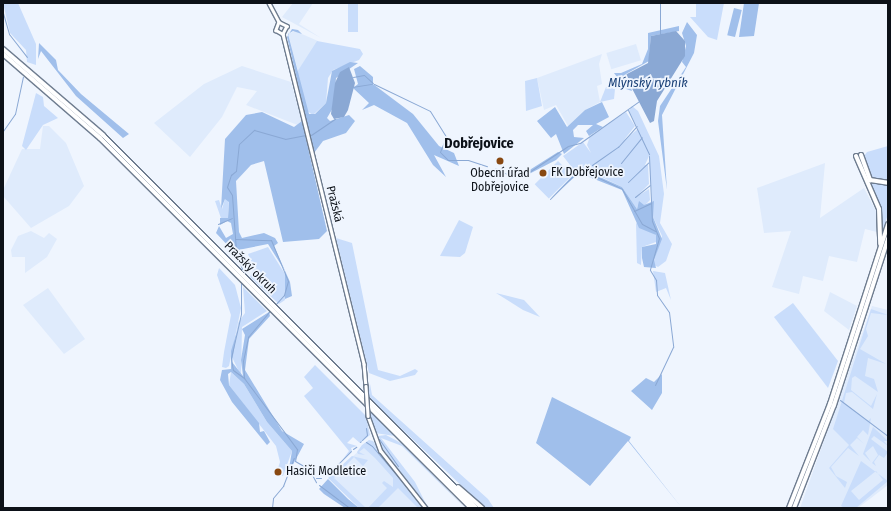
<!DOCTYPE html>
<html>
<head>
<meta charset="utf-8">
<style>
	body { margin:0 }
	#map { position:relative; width:891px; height:511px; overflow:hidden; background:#eff5fe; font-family:"Fira Sans Condensed",sans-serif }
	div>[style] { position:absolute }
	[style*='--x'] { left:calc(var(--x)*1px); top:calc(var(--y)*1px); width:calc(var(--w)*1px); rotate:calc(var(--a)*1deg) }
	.built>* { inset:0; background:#dfebfc; transform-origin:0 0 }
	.green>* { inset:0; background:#c9ddfb; transform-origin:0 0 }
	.forest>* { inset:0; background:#a0bfeb; transform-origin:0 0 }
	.water>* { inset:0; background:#8aa8d4 }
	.stream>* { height:1px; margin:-0.5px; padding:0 0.5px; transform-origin:0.5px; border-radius:0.5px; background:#8aa8d4 }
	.roads { filter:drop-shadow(1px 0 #6e7c8f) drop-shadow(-1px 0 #6e7c8f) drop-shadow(0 1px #6e7c8f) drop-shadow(0 -1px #6e7c8f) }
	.secondary>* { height:2.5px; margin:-1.25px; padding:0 1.25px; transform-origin:1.25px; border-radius:1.25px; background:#fff }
	.motorway>* { height:4px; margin:-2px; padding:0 2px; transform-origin:2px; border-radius:2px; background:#fff }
	.bridges { filter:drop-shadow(1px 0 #6e7c8f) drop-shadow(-1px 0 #6e7c8f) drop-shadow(0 1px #6e7c8f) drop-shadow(0 -1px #6e7c8f) }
	.secondary-bridge>* { height:2.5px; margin:-1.25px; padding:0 1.25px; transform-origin:1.25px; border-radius:1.25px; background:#fff }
	.dots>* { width:11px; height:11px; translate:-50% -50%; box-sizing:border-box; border:2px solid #eff5fe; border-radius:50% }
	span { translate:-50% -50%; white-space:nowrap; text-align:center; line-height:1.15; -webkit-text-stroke:3.5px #eff5fe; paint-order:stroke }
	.poi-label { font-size:12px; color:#0c1118 }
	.left { translate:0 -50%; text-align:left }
	.street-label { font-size:12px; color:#0c1118 }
	.water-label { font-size:13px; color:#1b4177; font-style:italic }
	.quarter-label { font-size:14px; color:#0c1118; font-weight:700 }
	.frame { position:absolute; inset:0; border:4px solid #0c1118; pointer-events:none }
</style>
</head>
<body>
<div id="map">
	<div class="built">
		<div style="clip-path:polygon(293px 3px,313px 3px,299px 24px,321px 38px,282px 17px)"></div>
		<div style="clip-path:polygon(295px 31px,318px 41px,298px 71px,288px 34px)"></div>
		<div style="left:636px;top:44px;width:17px;height:31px;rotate:73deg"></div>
		<div style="clip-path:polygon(602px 54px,599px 64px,602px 84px,597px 86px,600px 102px,585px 110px,568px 126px,556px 105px,544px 110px,537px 78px)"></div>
		<div style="clip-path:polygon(242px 66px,291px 82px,302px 121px,300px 126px,246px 105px,257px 91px,237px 87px,222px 117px,190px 157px,154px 123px,204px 84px)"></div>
		<div style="clip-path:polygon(43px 126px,49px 126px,66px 143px,84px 186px,69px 206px,31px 228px,3px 196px,3px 190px,22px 149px,40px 149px)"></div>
		<div style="clip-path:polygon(825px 163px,820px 218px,864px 188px,876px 211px,877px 232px,865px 229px,857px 262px,829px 256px,823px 281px,803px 276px,799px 294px,772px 287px,791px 231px,764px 233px,757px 188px)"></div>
		<div style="clip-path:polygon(31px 231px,44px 238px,49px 233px,57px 239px,47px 257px,25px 273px,25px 257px,12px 257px,11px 250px,18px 236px)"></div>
		<div style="clip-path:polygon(48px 288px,85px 339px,64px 354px,23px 305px)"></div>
		<div style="clip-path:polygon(830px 292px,857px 306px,849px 330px,824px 311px)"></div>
		<div style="clip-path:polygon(872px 306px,888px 310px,888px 485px,858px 508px,800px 508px)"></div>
		<div style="clip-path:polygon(368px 442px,377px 456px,422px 508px,360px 508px,330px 478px)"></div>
	</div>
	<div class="green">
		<div style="clip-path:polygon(3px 3px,18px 3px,36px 44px,36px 65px,27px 62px,26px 50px,10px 33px)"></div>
		<div style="left:348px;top:3px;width:10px;height:29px"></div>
		<div style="clip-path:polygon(696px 3px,724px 3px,717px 40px,708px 37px,690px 17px,696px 17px)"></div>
		<div style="clip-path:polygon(317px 41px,360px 49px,363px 54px,359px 60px,333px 70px,328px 78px,326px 103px,313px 115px,307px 111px,297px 72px)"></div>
		<div style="clip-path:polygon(537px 78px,542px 106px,526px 111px,525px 81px)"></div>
		<div style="clip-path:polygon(606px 87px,615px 89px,614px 99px,600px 102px)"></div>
		<div style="clip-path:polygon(36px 93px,43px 97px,44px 106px,58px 118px,43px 125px,26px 150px,22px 146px)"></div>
		<div style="clip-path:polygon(632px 106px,638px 111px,659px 156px,664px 194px,660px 223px,672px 244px,666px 261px,658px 267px,654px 265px,654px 260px,662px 236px,653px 217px,649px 156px,645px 165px,648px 165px,649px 184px,636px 197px,649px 189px,650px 200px,645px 205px,638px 205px,637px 209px,622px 187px,579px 166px,574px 170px,563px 156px,583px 142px,591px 153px,587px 145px,590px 136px,626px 112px,635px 126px,624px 140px,638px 129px,629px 111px)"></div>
		<div style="clip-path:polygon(888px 146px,888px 181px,876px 181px,868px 174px,864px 156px,867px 152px)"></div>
		<div style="clip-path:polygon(858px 157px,868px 180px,888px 185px,888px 214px,883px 230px,878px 201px,866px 179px)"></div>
		<div style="left:558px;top:161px;width:20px;height:33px;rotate:45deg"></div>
		<div style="clip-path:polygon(229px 198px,228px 218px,222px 221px,215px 201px,219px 200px,222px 209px,225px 199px)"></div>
		<div style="clip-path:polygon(459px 220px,473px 227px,465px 253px,460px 257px,440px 256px)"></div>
		<div style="clip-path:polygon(636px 223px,656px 235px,656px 242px,642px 247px,641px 265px,637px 263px)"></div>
		<div style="clip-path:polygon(336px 238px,352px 243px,378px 370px,400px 376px,415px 369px,418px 371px,415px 375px,390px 381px,369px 373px)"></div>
		<div style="clip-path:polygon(268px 247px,285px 274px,285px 300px,279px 304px,250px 277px,254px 268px,248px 254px)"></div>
		<div style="clip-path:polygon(219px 268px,235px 285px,241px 308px,229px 366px,226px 368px,222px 367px,224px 352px,231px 315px,217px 275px)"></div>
		<div style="clip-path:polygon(653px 271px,665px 273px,671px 300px,666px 288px,656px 292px)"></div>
		<div style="clip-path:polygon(243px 287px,267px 311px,242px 327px,241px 376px,232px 357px,238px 323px,245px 313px)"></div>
		<div style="clip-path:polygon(496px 293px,524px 300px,540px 317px,523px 310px)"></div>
		<div style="clip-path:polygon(793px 303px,838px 361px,828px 388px,774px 317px)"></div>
		<div style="clip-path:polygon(871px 309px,888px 315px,871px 313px,866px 329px,868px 336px,860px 349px,886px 364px,868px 358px,865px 376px,874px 379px,878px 392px,855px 376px,852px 378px,851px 390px,871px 406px,877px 394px,873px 409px,852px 392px,846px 393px,844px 403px,868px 421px,871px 418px,868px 435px,863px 430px,857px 437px,864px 444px,857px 438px,850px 445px,859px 456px,848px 448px,831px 467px,836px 476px,847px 482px,845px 488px,829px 468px,849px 445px,833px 429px)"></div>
		<div style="clip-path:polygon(315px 365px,366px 416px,370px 435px,360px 443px,353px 437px,347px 443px,357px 446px,351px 448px,352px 451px,341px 462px,349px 451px,304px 396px,313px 388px,304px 377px)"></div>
		<div style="clip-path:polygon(231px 372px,244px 384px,267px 422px,292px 451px,283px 476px,279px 475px,281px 471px,278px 468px,280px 462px,276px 446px,229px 385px)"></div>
		<div style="clip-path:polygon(370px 384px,372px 395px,488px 499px,494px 508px,485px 508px,368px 397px)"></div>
		<div style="clip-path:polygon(369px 410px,395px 436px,375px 433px)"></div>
		<div style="clip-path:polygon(873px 427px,888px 441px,884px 441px,888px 446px,874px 436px,871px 439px,888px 452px,884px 458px,879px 455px,874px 462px,876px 466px,872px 463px,878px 455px,873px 446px,865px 453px,871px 462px,863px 454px)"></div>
		<div style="clip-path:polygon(386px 435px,403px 444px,465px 508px,402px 446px,381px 438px,415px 482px,428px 508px,380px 445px,378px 436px)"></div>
		<div style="clip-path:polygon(369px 440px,373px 441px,425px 508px,418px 508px,398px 488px,378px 508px,368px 508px,387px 488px,382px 483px,384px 481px,393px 487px,393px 478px,375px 458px,364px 448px,359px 452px,365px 455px,358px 454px,357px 452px,362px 445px)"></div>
		<div style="clip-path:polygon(352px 456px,368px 460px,363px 466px,354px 457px,334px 478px,366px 508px,359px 508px,328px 478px)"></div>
		<div style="clip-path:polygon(evenodd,861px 461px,888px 481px,856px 508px,845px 508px,841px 506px,861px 461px,876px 471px,883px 480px,859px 500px,851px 491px,876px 471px)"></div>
	</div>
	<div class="forest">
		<div style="clip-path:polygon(744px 3px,759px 3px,754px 36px,739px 37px)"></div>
		<div style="left:734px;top:8px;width:8px;height:28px;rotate:14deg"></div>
		<div style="clip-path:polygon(687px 22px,697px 35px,694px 53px,662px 115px,667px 190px,658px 121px,660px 106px,686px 67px,682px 62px,686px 46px,682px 33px)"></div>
		<div style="clip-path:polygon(679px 26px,679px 31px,651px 36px,649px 61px,626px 74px,632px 91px,626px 89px,614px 73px,621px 73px,642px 64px,648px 49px,648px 33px)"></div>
		<div style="clip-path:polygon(292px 29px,298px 30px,302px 34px,293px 31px,288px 34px,309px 114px,315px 114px,326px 103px,332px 71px,350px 62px,358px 63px,336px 78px,334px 106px,327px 118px,330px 121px,349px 115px,355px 121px,346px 133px,323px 141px,314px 153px,287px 37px)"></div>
		<div style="clip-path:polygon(39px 43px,56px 60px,58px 70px,81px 94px,129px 134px,123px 138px,76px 96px,41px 51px,38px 59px)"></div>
		<div style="clip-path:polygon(360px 66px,373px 77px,373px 84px,413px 114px,439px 146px,454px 153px,459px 166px,434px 155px,446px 177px,433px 165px,407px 123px,374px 105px,362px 110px,369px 103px,353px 88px,358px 84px,354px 69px)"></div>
		<div style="clip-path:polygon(602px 102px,609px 117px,596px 124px,603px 127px,589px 136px,586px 131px,593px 125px,578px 125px,573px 130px,574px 137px,584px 138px,564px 154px,556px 134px,551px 138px,537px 121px,555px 107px,567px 127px,585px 110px)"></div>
		<div style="clip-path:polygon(262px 112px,294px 127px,302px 121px,327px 231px,319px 239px,283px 242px,264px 161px,251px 165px,236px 181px,239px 232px,242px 238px,264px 233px,275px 238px,278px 243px,274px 246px,290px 282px,292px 296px,285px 299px,285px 271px,268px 244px,233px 251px,216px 233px,219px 226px,226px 238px,233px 234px,231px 223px,227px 221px,220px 225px,220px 218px,228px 218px,229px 202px,225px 199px,221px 209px,225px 139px,246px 115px)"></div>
		<div style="clip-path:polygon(558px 152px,562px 154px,556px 160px,529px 174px,506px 174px,528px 171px)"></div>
		<div style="clip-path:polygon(580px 168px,622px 187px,637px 209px,639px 201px,644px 205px,654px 201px,653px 217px,662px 239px,654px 260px,656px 268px,644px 267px,642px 258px,642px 247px,656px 244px,656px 235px,639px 228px,622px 190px,579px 173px,550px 199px)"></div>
		<div style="clip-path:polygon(269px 312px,270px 316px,249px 339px,245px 370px,282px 431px,304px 444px,288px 474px,292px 451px,267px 422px,244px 384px,231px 372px,228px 374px,229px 385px,259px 423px,260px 432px,264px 431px,270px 442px,267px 445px,232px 402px,220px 380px,222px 370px,231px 369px,231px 351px,237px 331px,232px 362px,243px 376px,241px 360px,245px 335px,242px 329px)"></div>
		<div style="clip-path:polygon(662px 374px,662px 393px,652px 410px,631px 391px,646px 378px,654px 382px)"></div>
		<div style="clip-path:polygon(552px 397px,631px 437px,629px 441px,682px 508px,628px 441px,590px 486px,536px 443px)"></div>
		<div style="clip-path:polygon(328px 479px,348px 499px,359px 508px,345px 508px,324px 494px,319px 489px)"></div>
	</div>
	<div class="water">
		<div style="clip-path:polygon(676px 31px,685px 41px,685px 56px,657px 101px,654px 121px,650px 123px,625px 75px,648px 63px,651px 36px)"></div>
		<div style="clip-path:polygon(349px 67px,355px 83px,348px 110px,344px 117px,334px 119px,331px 114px,335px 83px,340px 72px)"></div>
	</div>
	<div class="stream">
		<div style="--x:660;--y:3;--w:31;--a:90"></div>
		<div style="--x:3;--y:13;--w:22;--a:74"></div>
		<div style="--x:9;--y:34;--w:29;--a:52"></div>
		<div style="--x:353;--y:77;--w:11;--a:-10"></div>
		<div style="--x:364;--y:75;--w:12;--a:42"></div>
		<div style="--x:374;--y:84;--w:62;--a:25.7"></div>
		<div style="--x:430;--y:111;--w:31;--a:58"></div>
		<div style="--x:446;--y:137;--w:16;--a:112"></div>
		<div style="--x:440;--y:152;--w:11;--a:45"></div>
		<div style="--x:448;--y:160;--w:20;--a:0"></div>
		<div style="--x:468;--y:160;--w:20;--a:18"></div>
		<div style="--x:352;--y:87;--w:20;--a:-9"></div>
		<div style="--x:628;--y:110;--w:49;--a:64.5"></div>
		<div style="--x:3;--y:131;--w:21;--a:-55"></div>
		<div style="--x:15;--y:114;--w:38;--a:-78"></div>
		<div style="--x:311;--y:135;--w:29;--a:-34"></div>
		<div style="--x:649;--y:156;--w:65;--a:87.4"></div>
		<div style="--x:652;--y:221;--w:18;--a:68"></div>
		<div style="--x:659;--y:238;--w:33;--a:106"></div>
		<div style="--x:650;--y:270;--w:12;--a:59"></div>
		<div style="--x:656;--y:280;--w:15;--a:86"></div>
		<div style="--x:657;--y:295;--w:21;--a:55"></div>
		<div style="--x:669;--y:312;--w:35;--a:83"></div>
		<div style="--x:673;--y:347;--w:42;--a:115.3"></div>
		<div style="--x:621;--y:163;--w:33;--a:-51"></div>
		<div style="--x:592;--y:165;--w:32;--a:-35"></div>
		<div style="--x:618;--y:147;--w:28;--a:-48"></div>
		<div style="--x:495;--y:168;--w:13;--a:27"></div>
		<div style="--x:507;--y:174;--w:19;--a:0"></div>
		<div style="--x:526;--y:174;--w:50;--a:-33.7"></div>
		<div style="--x:568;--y:146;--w:12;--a:-14"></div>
		<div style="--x:580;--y:143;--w:72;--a:-35.4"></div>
		<div style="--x:584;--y:171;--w:7;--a:-34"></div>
		<div style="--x:628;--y:182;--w:28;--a:-44"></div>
		<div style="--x:635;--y:197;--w:19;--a:-39"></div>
		<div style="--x:550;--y:199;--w:34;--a:-45"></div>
		<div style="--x:574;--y:175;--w:12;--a:-14"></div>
		<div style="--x:586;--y:172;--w:40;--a:25"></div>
		<div style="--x:622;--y:189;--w:40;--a:60.3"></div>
		<div style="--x:642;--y:224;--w:15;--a:28"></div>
		<div style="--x:634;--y:211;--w:19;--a:-25"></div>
		<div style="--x:218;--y:224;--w:15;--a:-23"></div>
		<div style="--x:235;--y:239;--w:36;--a:2"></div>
		<div style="--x:271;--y:240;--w:44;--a:67.5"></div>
		<div style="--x:288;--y:281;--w:15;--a:106"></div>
		<div style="--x:284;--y:295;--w:13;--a:132"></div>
		<div style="--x:236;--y:251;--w:56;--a:-94.1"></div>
		<div style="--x:232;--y:195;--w:9;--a:-122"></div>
		<div style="--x:227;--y:187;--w:13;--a:-72"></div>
		<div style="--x:231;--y:175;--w:6;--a:-39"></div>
		<div style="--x:236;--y:171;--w:27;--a:-84"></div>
		<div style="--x:239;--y:144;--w:21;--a:-43"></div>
		<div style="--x:254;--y:130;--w:32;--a:16"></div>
		<div style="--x:285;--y:139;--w:21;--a:-11"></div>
		<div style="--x:236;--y:253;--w:22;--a:69"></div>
		<div style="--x:241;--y:280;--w:34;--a:90"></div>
		<div style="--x:241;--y:314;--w:45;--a:102.8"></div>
		<div style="--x:231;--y:358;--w:12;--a:81"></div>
		<div style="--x:233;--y:370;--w:14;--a:36"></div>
		<div style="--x:244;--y:378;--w:89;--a:53.3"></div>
		<div style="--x:297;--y:449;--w:12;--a:99"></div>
		<div style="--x:295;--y:461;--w:16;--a:30"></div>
		<div style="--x:309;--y:469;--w:15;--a:62"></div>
		<div style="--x:244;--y:378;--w:17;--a:-93"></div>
		<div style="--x:243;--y:361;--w:25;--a:-78"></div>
		<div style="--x:248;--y:337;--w:35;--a:-50"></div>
		<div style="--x:840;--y:400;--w:60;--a:36.9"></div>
		<div style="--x:379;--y:439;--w:33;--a:55"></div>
		<div style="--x:362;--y:440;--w:7;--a:-45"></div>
		<div style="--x:367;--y:435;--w:7;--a:-98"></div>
		<div style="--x:360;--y:442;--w:1;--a:-45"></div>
		<div style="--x:366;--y:442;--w:7;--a:34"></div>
		<div style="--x:372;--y:446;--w:52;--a:49.6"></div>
		<div style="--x:353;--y:449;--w:4;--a:-34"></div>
		<div style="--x:329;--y:473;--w:31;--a:-45"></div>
		<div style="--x:316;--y:478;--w:5;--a:0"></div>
		<div style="--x:319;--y:485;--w:39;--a:37"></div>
		<div style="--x:272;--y:508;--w:10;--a:-84"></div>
		<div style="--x:273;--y:498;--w:16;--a:-50"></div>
		<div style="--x:283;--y:486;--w:30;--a:-69"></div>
	</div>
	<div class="roads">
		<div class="secondary">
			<div style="--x:269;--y:3;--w:21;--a:62"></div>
			<div style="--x:279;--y:22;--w:9;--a:111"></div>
			<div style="--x:276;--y:30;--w:8;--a:30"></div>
			<div style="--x:279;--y:22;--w:9;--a:27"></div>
			<div style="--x:287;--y:26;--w:9;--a:117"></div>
			<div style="--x:283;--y:34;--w:340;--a:76.2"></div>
			<div style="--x:364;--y:364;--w:22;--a:85"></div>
			<div style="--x:368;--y:416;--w:37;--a:70"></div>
			<div style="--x:381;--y:451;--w:73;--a:51.7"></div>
		</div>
		<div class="motorway">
			<div style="--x:3;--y:49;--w:132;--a:40.7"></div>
			<div style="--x:103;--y:135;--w:528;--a:45"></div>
			<div style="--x:3;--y:54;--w:128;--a:40.9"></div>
			<div style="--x:100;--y:138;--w:524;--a:44.92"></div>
			<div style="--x:861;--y:155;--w:27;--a:70"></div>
			<div style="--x:870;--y:180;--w:18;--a:9"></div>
			<div style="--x:856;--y:156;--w:58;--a:66.5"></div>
			<div style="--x:879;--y:209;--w:35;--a:88"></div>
			<div style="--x:458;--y:487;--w:32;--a:41"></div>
			<div style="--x:789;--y:508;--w:112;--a:-68.5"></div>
			<div style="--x:830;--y:404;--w:189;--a:-72.1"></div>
			<div style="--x:794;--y:508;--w:110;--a:-68.8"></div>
			<div style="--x:834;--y:405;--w:175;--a:-72"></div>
		</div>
	</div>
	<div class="bridges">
		<div class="secondary-bridge">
			<div style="--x:366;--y:386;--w:30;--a:86"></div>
		</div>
	</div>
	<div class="dots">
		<div style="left:500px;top:161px;background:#884811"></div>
		<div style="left:543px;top:173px;background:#884811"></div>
		<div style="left:278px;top:472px;background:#884811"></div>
	</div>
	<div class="poi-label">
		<span class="left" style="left:551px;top:173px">FK Dobřejovice</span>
		<span style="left:500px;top:181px">Obecní úřad<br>Dobřejovice</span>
		<span class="left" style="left:286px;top:472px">Hasiči Modletice</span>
	</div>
	<div class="street-label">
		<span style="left:334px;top:204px;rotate:76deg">Pražská</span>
		<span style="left:250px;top:268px;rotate:45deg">Pražský okruh</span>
	</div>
	<div class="water-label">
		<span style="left:648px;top:83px">Mlýnský rybník</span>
	</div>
	<div class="quarter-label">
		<span style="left:479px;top:144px">Dobřejovice</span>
	</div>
	<div class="frame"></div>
</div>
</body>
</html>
